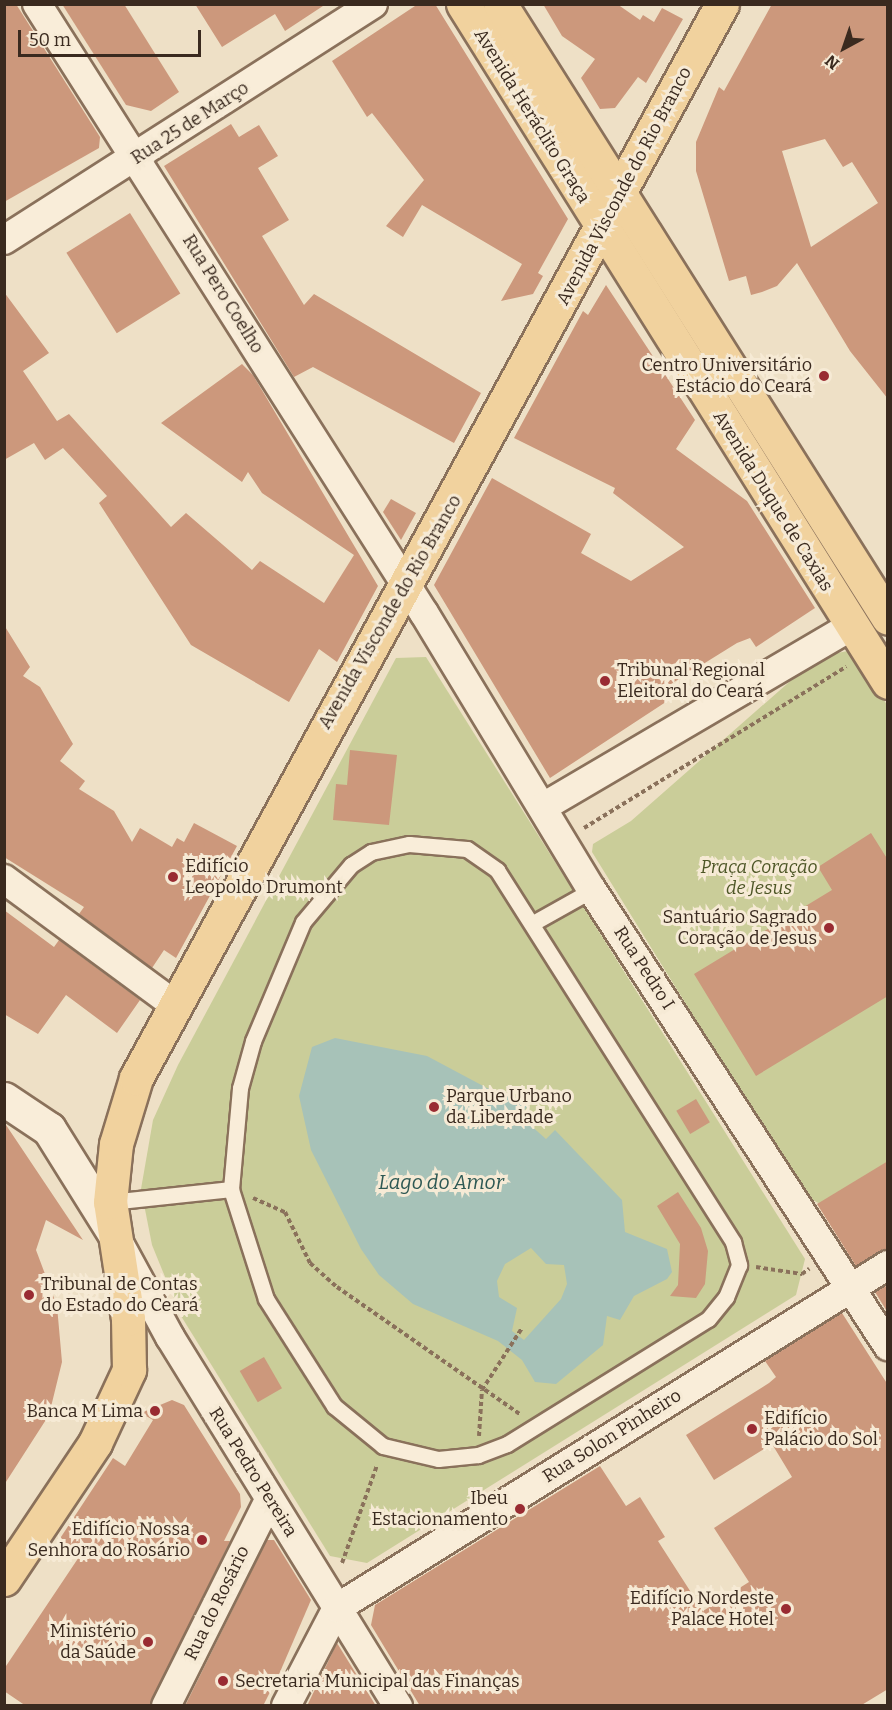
<!DOCTYPE html>
<html>
<head>
<meta charset="utf-8">
<style>
	body { margin:0 }
	#map { position:relative; width:892px; height:1710px; overflow:hidden; background:#eee0c6; font-family:Bitter,serif }
	div>[style] { position:absolute }
	[style*='--x'] { left:calc(var(--x)*1px); top:calc(var(--y)*1px); width:calc(var(--w)*1px); rotate:calc(var(--a)*1deg) }
	.green>* { inset:0; background:#cacd99 }
	.water>* { inset:0; background:#a7c2b8 }
	.building>* { inset:0; background:#cc987c; transform-origin:0 0 }
	.path>* { height:4px; margin-top:-2px; transform-origin:0; background:repeating-linear-gradient(90deg,#8a715b 0 4.5px,transparent 0 7.5px) }
	.roads { filter:drop-shadow(2px 0 #8a715b) drop-shadow(-2px 0 #8a715b) drop-shadow(0 2px #8a715b) drop-shadow(0 -2px #8a715b) }
	.lane>* { height:15px; margin:-7.5px; padding:0 7.5px; transform-origin:7.5px; border-radius:7.5px; background:#f9edd9 }
	.street>* { height:28px; margin:-14px; padding:0 14px; transform-origin:14px; border-radius:14px; background:#f9edd9 }
	.secondary>* { height:33px; margin:-16.5px; padding:0 16.5px; transform-origin:16.5px; border-radius:16.5px; background:#f9edd9 }
	.primary>* { height:33px; margin:-16.5px; padding:0 16.5px; transform-origin:16.5px; border-radius:16.5px; background:#f1d29e }
	.dots>* { width:16px; height:16px; translate:-50% -50%; box-sizing:border-box; border:3px solid #f6ead5; border-radius:50% }
	span { translate:-50% -50%; white-space:nowrap; text-align:center; line-height:1.15; -webkit-text-stroke:6px #f6ead5; paint-order:stroke }
	.street-label { font-size:18px; color:#3a2a1f }
	.poi-label { font-size:18px; color:#3a2a1f }
	.right { translate:-100% -50%; text-align:right }
	.left { translate:0 -50%; text-align:left }
	.park-label { font-size:18px; color:#4d5626; font-style:italic }
	.water-label { font-size:20px; color:#2e5954; font-style:italic }
	.frame { position:absolute; inset:0; border:6px solid #3a2a1f; pointer-events:none }
	.north { position:absolute; left:814px; top:18px; width:60px; height:60px; -webkit-text-stroke:4px #f6ead5; paint-order:stroke; rotate:220deg; font-size:16px; font-weight:700; line-height:24px; text-align:center; color:#3a2a1f }
	.north::after { content:''; display:block; margin:auto; width:21px; height:27px; background:#3a2a1f; clip-path:polygon(50% 0,100% 100%,50% 72%,0 100%) }
	.scale { position:absolute; left:18px; top:30px; width:183px; height:27px; box-sizing:border-box; border:3px solid #3a2a1f; border-top:0; padding-left:8px; font-size:18px; line-height:21px; white-space:nowrap; color:#3a2a1f; -webkit-text-stroke:4px #f6ead5; paint-order:stroke }
</style>
</head>
<body>
<div id="map">
	<div class="green">
		<div style="clip-path:polygon(853px 650px,887px 705px,887px 1166px,822px 1205px,804px 1195px,592px 852px,593px 844px,631px 821px,796px 676px,832px 654px)"></div>
		<div style="clip-path:polygon(426px 657px,805px 1259px,796px 1295px,367px 1563px,330px 1556px,181px 1316px,152px 1245px,141px 1189px,153px 1120px,178px 1065px,396px 658px)"></div>
	</div>
	<div class="water">
		<div style="clip-path:polygon(evenodd,335px 1038px,427px 1056px,487px 1088px,530px 1103px,520px 1116px,546px 1139px,555px 1130px,622px 1200px,625px 1232px,667px 1249px,672px 1272px,667px 1279px,634px 1296px,620px 1320px,607px 1316px,603px 1345px,556px 1384px,535px 1382px,522px 1360px,498px 1341px,413px 1304px,379px 1275px,361px 1249px,311px 1150px,299px 1096px,312px 1047px,335px 1038px,531px 1248px,546px 1264px,564px 1265px,567px 1284px,561px 1299px,524px 1340px,512px 1331px,517px 1308px,499px 1297px,497px 1281px,505px 1264px,531px 1248px)"></div>
	</div>
	<div class="building">
		<div style="clip-path:polygon(4px 4px,16px 4px,100px 137px,99px 148px,4px 202px)"></div>
		<div style="clip-path:polygon(62px 4px,124px 4px,179px 92px,151px 111px,126px 105px)"></div>
		<div style="clip-path:polygon(195px 4px,326px 4px,285px 31px,275px 14px,222px 47px)"></div>
		<div style="clip-path:polygon(418px 4px,435px 4px,568px 219px,538px 273px,543px 276px,533px 294px,501px 301px,522px 264px,422px 205px,403px 237px,386px 226px,424px 180px,372px 113px,367px 117px,332px 61px)"></div>
		<div style="clip-path:polygon(543px 4px,617px 4px,640px 20px,643px 15px,654px 22px,662px 8px,683px 19px,646px 83px,638px 77px,615px 108px,600px 109px,581px 78px,595px 59px,562px 36px)"></div>
		<div style="clip-path:polygon(evenodd,772px 4px,888px 4px,888px 399px,850px 351px,797px 263px,777px 286px,762px 292px,751px 295px,746px 276px,729px 281px,696px 171px,696px 142px,719px 87px,724px 91px,772px 4px,825px 139px,843px 167px,852px 162px,878px 203px,811px 247px,782px 151px,825px 139px)"></div>
		<div style="clip-path:polygon(231px 124px,239px 137px,259px 125px,278px 156px,258px 168px,289px 220px,262px 236px,304px 305px,314px 294px,481px 393px,454px 443px,313px 367px,294px 377px,164px 166px)"></div>
		<div style="left:130px;top:213px;width:95px;height:75px;rotate:58deg"></div>
		<div style="clip-path:polygon(606px 285px,695px 420px,676px 449px,747px 501px,815px 608px,756px 647px,750px 638px,737px 643px,671px 684px,678px 694px,550px 778px,434px 585px,492px 478px,591px 534px,581px 553px,631px 581px,684px 547px,613px 493px,615px 488px,514px 438px,583px 311px,588px 315px)"></div>
		<div style="clip-path:polygon(4px 292px,49px 353px,23px 371px,57px 421px,69px 414px,171px 527px,186px 513px,252px 570px,260px 561px,324px 603px,354px 555px,262px 493px,248px 472px,242px 482px,161px 423px,242px 364px,253px 375px,378px 586px,337px 662px,319px 649px,289px 702px,191px 645px,99px 503px,107px 496px,63px 448px,45px 460px,34px 443px,4px 460px)"></div>
		<div style="clip-path:polygon(391px 499px,416px 513px,401px 540px,383px 512px)"></div>
		<div style="clip-path:polygon(4px 625px,30px 667px,23px 676px,40px 687px,73px 744px,60px 761px,85px 781px,79px 789px,114px 811px,132px 842px,140px 828px,172px 847px,177px 838px,184px 842px,194px 823px,237px 846px,176px 958px,164px 950px,152px 968px,79px 914px,84px 907px,4px 857px)"></div>
		<div style="clip-path:polygon(350px 750px,397px 755px,389px 825px,333px 820px,336px 784px,347px 785px)"></div>
		<div style="clip-path:polygon(871px 833px,888px 860px,888px 996px,756px 1076px,694px 974px,832px 890px,818px 867px)"></div>
		<div style="clip-path:polygon(4px 910px,54px 947px,59px 940px,140px 1000px,117px 1033px,66px 995px,38px 1034px,4px 1014px)"></div>
		<div style="left:696px;top:1099px;width:27px;height:23px;rotate:59deg"></div>
		<div style="clip-path:polygon(4px 1122px,83px 1240px,46px 1220px,36px 1250px,57px 1306px,62px 1362px,49px 1415px,4px 1485px)"></div>
		<div style="clip-path:polygon(888px 1161px,888px 1249px,856px 1266px,817px 1204px)"></div>
		<div style="clip-path:polygon(678px 1192px,701px 1228px,708px 1251px,705px 1284px,696px 1298px,670px 1296px,678px 1285px,680px 1244px,657px 1206px)"></div>
		<div style="clip-path:polygon(888px 1285px,888px 1313px,875px 1292px)"></div>
		<div style="clip-path:polygon(842px 1313px,888px 1385px,888px 1689px,860px 1706px,420px 1706px,371px 1625px,375px 1605px,600px 1466px,626px 1506px,640px 1497px,665px 1537px,658px 1541px,703px 1611px,749px 1582px,714px 1528px,792px 1477px,772px 1444px,714px 1480px,686px 1435px,769px 1383px,776px 1377px,765px 1361px)"></div>
		<div style="left:264px;top:1357px;width:36px;height:28px;rotate:60deg"></div>
		<div style="clip-path:polygon(172px 1400px,184px 1405px,240px 1494px,241px 1507px,224px 1541px,230px 1541px,150px 1706px,26px 1706px,4px 1691px,4px 1669px,79px 1557px,57px 1543px,113px 1458px,125px 1466px,153px 1420px,141px 1413px)"></div>
		<div style="clip-path:polygon(267px 1540px,274px 1540px,311px 1600px,280px 1672px,263px 1706px,185px 1706px)"></div>
		<div style="clip-path:polygon(337px 1643px,376px 1706px,307px 1706px)"></div>
	</div>
	<div class="path">
		<div style="--x:584;--y:828;--w:308;--a:-31.6"></div>
		<div style="--x:253;--y:1198;--w:35;--a:24"></div>
		<div style="--x:285;--y:1212;--w:57;--a:63.9"></div>
		<div style="--x:310;--y:1263;--w:36;--a:42"></div>
		<div style="--x:337;--y:1287;--w:224;--a:34.8"></div>
		<div style="--x:756;--y:1267;--w:47;--a:8.7"></div>
		<div style="--x:802;--y:1274;--w:9;--a:-36"></div>
		<div style="--x:479;--y:1436;--w:46;--a:-86.3"></div>
		<div style="--x:482;--y:1390;--w:74;--a:-57.2"></div>
		<div style="--x:342;--y:1563;--w:104;--a:-70.3"></div>
	</div>
	<div class="roads">
		<div class="lane">
			<div style="--x:409;--y:844;--w:58;--a:4.9"></div>
			<div style="--x:467;--y:849;--w:37;--a:35"></div>
			<div style="--x:497;--y:870;--w:441;--a:57.6"></div>
			<div style="--x:733;--y:1242;--w:24;--a:75"></div>
			<div style="--x:739;--y:1265;--w:35;--a:112"></div>
			<div style="--x:726;--y:1297;--w:28;--a:129"></div>
			<div style="--x:708;--y:1319;--w:237;--a:148.1"></div>
			<div style="--x:507;--y:1444;--w:31;--a:159"></div>
			<div style="--x:478;--y:1455;--w:40;--a:174.3"></div>
			<div style="--x:438;--y:1459;--w:57;--a:-166.7"></div>
			<div style="--x:383;--y:1446;--w:63;--a:-140.8"></div>
			<div style="--x:334;--y:1406;--w:127;--a:-122.4"></div>
			<div style="--x:266;--y:1299;--w:115;--a:-107.7"></div>
			<div style="--x:231;--y:1189;--w:101;--a:-84.9"></div>
			<div style="--x:240;--y:1088;--w:49;--a:-74.5"></div>
			<div style="--x:253;--y:1041;--w:129;--a:-67.2"></div>
			<div style="--x:303;--y:922;--w:75;--a:-49.9"></div>
			<div style="--x:351;--y:865;--w:24;--a:-33"></div>
			<div style="--x:371;--y:852;--w:39;--a:-12"></div>
			<div style="--x:533;--y:923;--w:68;--a:-29.2"></div>
			<div style="--x:110;--y:1202;--w:122;--a:-6.1"></div>
		</div>
		<div class="street">
			<div style="--x:37;--y:4;--w:722;--a:57.57"></div>
			<div style="--x:424;--y:613;--w:324;--a:58.8"></div>
			<div style="--x:592;--y:890;--w:544;--a:57.01"></div>
			<div style="--x:4;--y:240;--w:438;--a:-32.6"></div>
			<div style="--x:543;--y:807;--w:358;--a:-30.4"></div>
			<div style="--x:4;--y:879;--w:212;--a:36.4"></div>
			<div style="--x:120;--y:1245;--w:105;--a:61.5"></div>
			<div style="--x:170;--y:1337;--w:434;--a:58.3"></div>
			<div style="--x:166;--y:1706;--w:230;--a:-63.4"></div>
			<div style="--x:286;--y:1706;--w:110;--a:-62.5"></div>
			<div style="--x:337;--y:1608;--w:649;--a:-31.9"></div>
		</div>
		<div class="secondary">
			<div style="--x:4;--y:1099;--w:54;--a:33.7"></div>
			<div style="--x:49;--y:1129;--w:123;--a:58"></div>
		</div>
		<div class="primary">
			<div style="--x:463;--y:4;--w:800;--a:57.92"></div>
			<div style="--x:500;--y:4;--w:726;--a:57.71"></div>
			<div style="--x:4;--y:1579;--w:164;--a:-56.2"></div>
			<div style="--x:95;--y:1443;--w:81;--a:-65"></div>
			<div style="--x:129;--y:1370;--w:51;--a:-91.1"></div>
			<div style="--x:128;--y:1319;--w:118;--a:-98.7"></div>
			<div style="--x:110;--y:1202;--w:58;--a:-84.1"></div>
			<div style="--x:116;--y:1144;--w:69;--a:-73.1"></div>
			<div style="--x:136;--y:1078;--w:1223;--a:-61.38"></div>
		</div>
	</div>
	<div class="dots">
		<div style="left:824px;top:376px;background:#992b32"></div>
		<div style="left:605px;top:681px;background:#992b32"></div>
		<div style="left:173px;top:877px;background:#992b32"></div>
		<div style="left:829px;top:928px;background:#992b32"></div>
		<div style="left:434px;top:1107px;background:#992b32"></div>
		<div style="left:29px;top:1295px;background:#992b32"></div>
		<div style="left:155px;top:1411px;background:#992b32"></div>
		<div style="left:752px;top:1429px;background:#992b32"></div>
		<div style="left:520px;top:1509px;background:#992b32"></div>
		<div style="left:202px;top:1540px;background:#992b32"></div>
		<div style="left:786px;top:1609px;background:#992b32"></div>
		<div style="left:148px;top:1642px;background:#992b32"></div>
		<div style="left:223px;top:1681px;background:#992b32"></div>
	</div>
	<div class="street-label">
		<span style="left:532px;top:116px;rotate:58deg">Avenida Heráclito Graça</span>
		<span style="left:190px;top:123px;rotate:-33deg">Rua 25 de Março</span>
		<span style="left:624px;top:186px;rotate:-62deg">Avenida Visconde do Rio Branco</span>
		<span style="left:223px;top:294px;rotate:58deg">Rua Pero Coelho</span>
		<span style="left:773px;top:501px;rotate:58deg">Avenida Duque de Caxias</span>
		<span style="left:390px;top:612px;rotate:-60deg">Avenida Visconde do Rio Branco</span>
		<span style="left:644px;top:968px;rotate:57deg">Rua Pedro I</span>
		<span style="left:612px;top:1436px;rotate:-32deg">Rua Solon Pinheiro</span>
		<span style="left:253px;top:1472px;rotate:58deg">Rua Pedro Pereira</span>
		<span style="left:217px;top:1603px;rotate:-64deg">Rua do Rosário</span>
	</div>
	<div class="poi-label">
		<span class="right" style="left:812px;top:376px">Centro Universitário<br>Estácio do Ceará</span>
		<span class="left" style="left:617px;top:681px">Tribunal Regional<br>Eleitoral do Ceará</span>
		<span class="left" style="left:185px;top:877px">Edifício<br>Leopoldo Drumont</span>
		<span class="right" style="left:817px;top:928px">Santuário Sagrado<br>Coração de Jesus</span>
		<span class="left" style="left:446px;top:1107px">Parque Urbano<br>da Liberdade</span>
		<span class="left" style="left:41px;top:1295px">Tribunal de Contas<br>do Estado do Ceará</span>
		<span class="right" style="left:143px;top:1411px">Banca M Lima</span>
		<span class="left" style="left:764px;top:1429px">Edifício<br>Palácio do Sol</span>
		<span class="right" style="left:508px;top:1509px">Ibeu<br>Estacionamento</span>
		<span class="right" style="left:190px;top:1540px">Edifício Nossa<br>Senhora do Rosário</span>
		<span class="right" style="left:774px;top:1609px">Edifício Nordeste<br>Palace Hotel</span>
		<span class="right" style="left:136px;top:1642px">Ministério<br>da Saúde</span>
		<span class="left" style="left:235px;top:1681px">Secretaria Municipal das Finanças</span>
	</div>
	<div class="park-label">
		<span style="left:759px;top:878px">Praça Coração<br>de Jesus</span>
	</div>
	<div class="water-label">
		<span style="left:441px;top:1182px">Lago do Amor</span>
	</div>
	<div class="frame"></div>
	<div class="north">N</div>
	<div class="scale">50 m</div>
</div>
</body>
</html>
